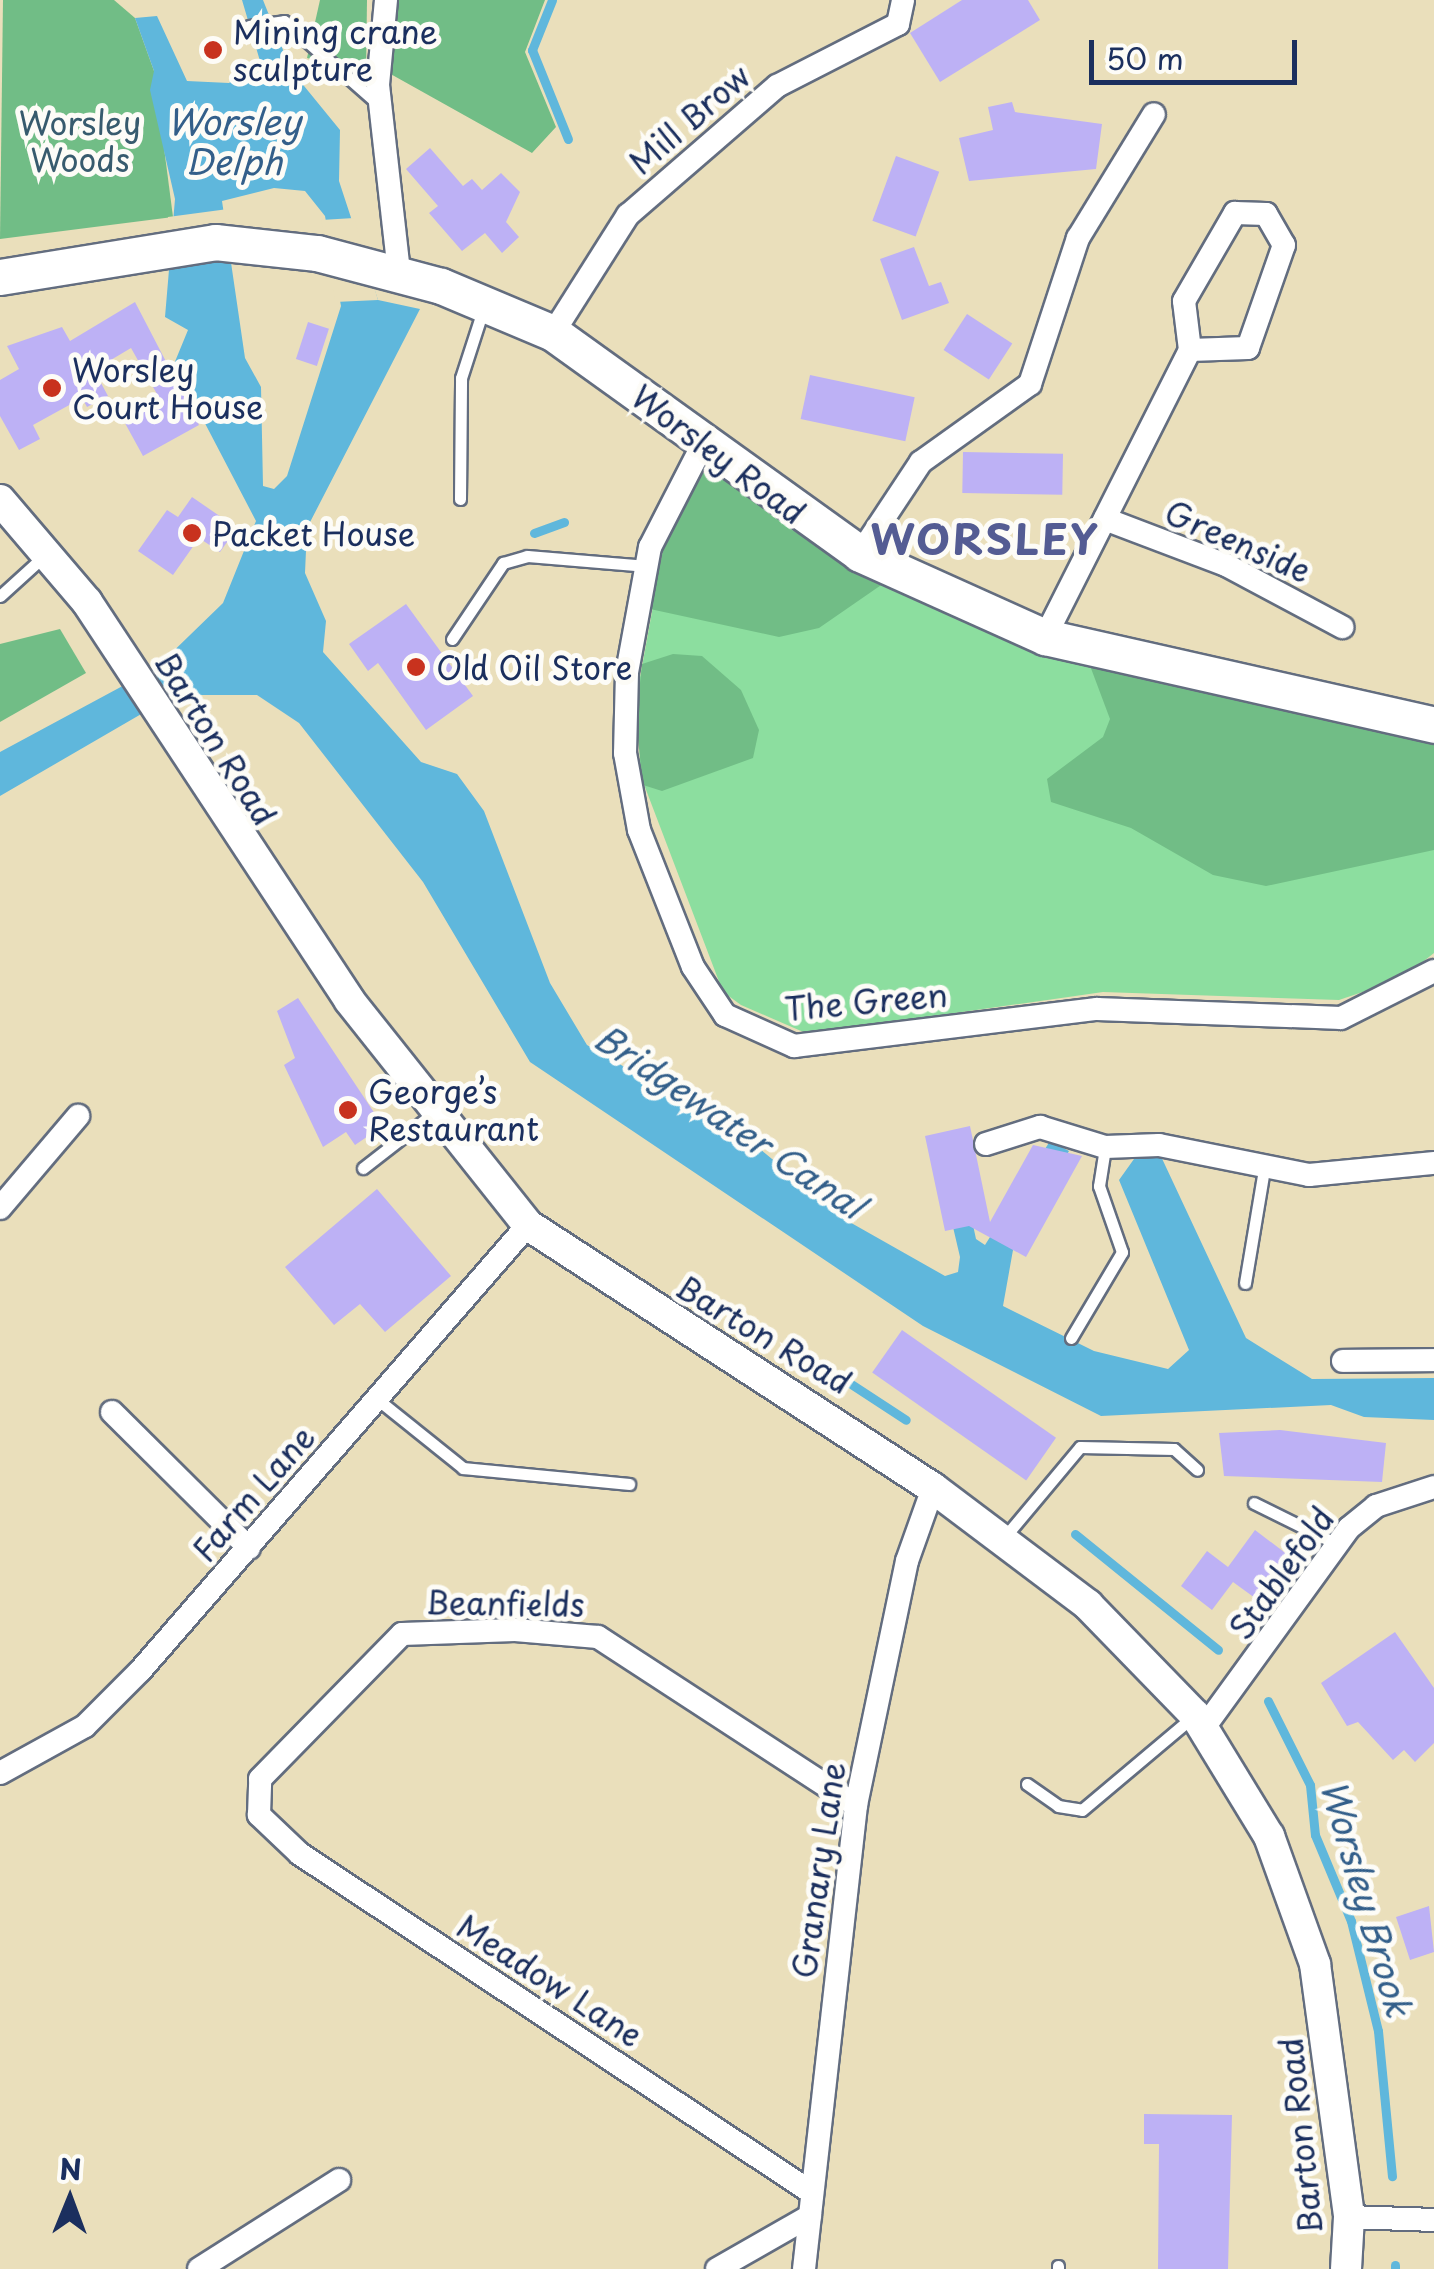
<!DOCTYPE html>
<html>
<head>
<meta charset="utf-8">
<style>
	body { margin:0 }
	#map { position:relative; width:1434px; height:2269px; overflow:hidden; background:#eadfbb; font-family:"Playpen Sans",sans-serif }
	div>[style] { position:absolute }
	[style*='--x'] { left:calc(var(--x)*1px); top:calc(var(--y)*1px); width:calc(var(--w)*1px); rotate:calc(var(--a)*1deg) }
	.green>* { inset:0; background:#8cde9f }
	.forest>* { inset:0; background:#71bd86 }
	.water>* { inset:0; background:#5fb7dc }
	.pier>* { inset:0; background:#eadfbb }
	.stream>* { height:9px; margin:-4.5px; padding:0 4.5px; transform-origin:4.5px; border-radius:4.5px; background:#5fb7dc }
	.building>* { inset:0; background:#bdb1f5; transform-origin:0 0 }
	.roads { filter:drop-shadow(2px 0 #636d7f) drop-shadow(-2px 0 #636d7f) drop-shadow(0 2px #636d7f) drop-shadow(0 -2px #636d7f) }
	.service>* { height:11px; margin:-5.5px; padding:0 5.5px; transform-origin:5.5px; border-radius:5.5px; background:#fff }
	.minor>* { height:22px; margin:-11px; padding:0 11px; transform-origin:11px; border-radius:11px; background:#fff }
	.secondary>* { height:30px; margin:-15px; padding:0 15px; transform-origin:15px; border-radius:15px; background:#fff }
	.primary>* { height:35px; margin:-17.5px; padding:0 17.5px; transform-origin:17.5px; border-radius:17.5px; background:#fff }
	.dots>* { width:28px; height:28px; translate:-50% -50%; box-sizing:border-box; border:5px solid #fdfcf7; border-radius:50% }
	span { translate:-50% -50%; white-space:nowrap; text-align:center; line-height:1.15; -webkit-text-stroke:10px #fdfcf7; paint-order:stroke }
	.poi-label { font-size:32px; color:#1b2f5e }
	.left { translate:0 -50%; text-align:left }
	.street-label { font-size:32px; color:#1b2f5e }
	.park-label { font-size:32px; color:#375b6e }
	.water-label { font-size:35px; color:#335f8a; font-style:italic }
	.district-label { font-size:42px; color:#545c93; font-weight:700; letter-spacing:2.5px }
	.north { position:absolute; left:20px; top:2149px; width:100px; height:100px; -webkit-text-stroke:8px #fdfcf7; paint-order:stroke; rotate:1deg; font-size:28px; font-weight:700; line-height:40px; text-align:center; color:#1b2f5e }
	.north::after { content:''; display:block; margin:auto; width:35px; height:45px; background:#1b2f5e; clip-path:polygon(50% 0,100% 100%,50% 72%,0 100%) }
	.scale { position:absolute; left:1089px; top:40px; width:208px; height:45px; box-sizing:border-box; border:5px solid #1b2f5e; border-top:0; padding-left:12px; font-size:30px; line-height:35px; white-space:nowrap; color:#1b2f5e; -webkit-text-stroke:8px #fdfcf7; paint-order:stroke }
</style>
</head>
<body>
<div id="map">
	<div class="green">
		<div style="clip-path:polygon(715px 472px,850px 564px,1093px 664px,1434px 741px,1434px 953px,1401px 979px,1339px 1000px,1103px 992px,808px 1034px,741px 1005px,723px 992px,640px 774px,639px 683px,664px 546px,703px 473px)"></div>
	</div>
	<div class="forest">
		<div style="clip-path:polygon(3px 0,114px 0,135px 18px,154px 71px,173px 217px,0 239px)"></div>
		<div style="clip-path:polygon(320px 0,367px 0,366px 74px,307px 58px)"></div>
		<div style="clip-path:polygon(388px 0,545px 0,525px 52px,556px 127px,532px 153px,387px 72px)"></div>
		<div style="clip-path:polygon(703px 473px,726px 476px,786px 527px,887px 581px,819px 628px,779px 637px,650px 609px,664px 546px)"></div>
		<div style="clip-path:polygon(60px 629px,86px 673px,0 722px,0 644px)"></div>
		<div style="clip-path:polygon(673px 654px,702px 656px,741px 690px,759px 730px,753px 758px,662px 791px,643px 785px,636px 721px,642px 664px)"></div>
		<div style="clip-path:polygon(1089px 663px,1434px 741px,1434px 850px,1266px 886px,1213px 875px,1131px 828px,1051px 802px,1047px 779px,1103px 737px,1110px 719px)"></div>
	</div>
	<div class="water">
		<div style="clip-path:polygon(evenodd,242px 0,263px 0,291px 70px,340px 130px,339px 181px,378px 300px,420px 309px,307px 528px,305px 573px,326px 621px,323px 652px,421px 762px,457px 774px,484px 811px,550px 983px,587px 1045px,749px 1140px,846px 1220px,945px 1276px,958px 1272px,960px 1257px,932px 1137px,953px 1132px,976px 1239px,985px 1245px,1050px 1141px,1069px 1151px,1013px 1250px,1003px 1306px,1094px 1351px,1168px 1369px,1189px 1350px,1119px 1180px,1134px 1159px,1158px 1150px,1246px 1338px,1312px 1379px,1434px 1378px,1434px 1420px,1364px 1417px,1331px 1405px,1101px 1416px,923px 1326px,530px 1062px,423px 882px,299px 723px,257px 695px,174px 695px,0 796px,0 752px,156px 668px,223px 603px,256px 521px,174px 364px,188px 330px,165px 317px,175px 199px,150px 90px,154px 71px,135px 18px,157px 16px,187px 81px,229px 83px,260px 61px,242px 0,274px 188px,305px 191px,325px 216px,341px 306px,287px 476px,274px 489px,263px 486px,261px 387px,245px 358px,222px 201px,274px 188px)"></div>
	</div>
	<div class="pier">
		<div style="clip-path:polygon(228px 209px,232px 255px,163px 256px,168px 217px)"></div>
		<div style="clip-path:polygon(354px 218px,378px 300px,335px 302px,321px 220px)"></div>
	</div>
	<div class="stream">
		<div style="--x:552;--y:0;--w:54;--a:111.8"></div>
		<div style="--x:532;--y:50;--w:96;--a:68"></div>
		<div style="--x:534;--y:533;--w:32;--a:-20"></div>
		<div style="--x:848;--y:1382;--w:69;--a:33.2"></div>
		<div style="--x:1075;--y:1534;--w:184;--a:39"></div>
		<div style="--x:1268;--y:1701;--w:94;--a:63.4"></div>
		<div style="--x:1310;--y:1785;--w:50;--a:84.3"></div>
		<div style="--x:1315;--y:1835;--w:93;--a:67.3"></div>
		<div style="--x:1351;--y:1921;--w:113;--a:76.2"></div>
		<div style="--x:1378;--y:2031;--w:146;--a:84.5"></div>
		<div style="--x:1395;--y:2269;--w:4;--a:-90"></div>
	</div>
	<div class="building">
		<div style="clip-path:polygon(962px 0,1028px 0,1040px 20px,940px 82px,910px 33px)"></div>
		<div style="clip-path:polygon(1012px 102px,1015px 112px,1102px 124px,1096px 169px,969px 181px,959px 138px,993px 130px,988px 107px)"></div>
		<div style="clip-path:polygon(430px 148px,463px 186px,472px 179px,482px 190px,501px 173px,520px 192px,506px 222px,519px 237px,502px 253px,485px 233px,462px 251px,429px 213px,438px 206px,406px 169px)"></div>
		<div style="left:896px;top:156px;width:46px;height:69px;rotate:20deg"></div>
		<div style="clip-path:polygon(914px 247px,929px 286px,941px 282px,949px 303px,902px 320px,880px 259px)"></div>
		<div style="clip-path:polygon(135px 302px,199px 425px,143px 456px,120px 414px,157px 394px,131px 348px,94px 370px,108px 396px,87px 407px,82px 398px,33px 425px,40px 439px,19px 450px,0 416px,0 380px,19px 369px,7px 346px,62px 327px,70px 341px)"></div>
		<div style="left:967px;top:314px;width:54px;height:43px;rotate:33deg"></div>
		<div style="left:308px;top:322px;width:22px;height:39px;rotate:18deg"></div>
		<div style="left:810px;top:375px;width:107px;height:45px;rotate:12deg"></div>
		<div style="left:963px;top:452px;width:100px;height:41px;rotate:1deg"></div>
		<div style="clip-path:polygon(192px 497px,237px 528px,220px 552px,199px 538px,173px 575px,138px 551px,167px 510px,178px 517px)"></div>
		<div style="clip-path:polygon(406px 604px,473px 696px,426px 730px,378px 663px,368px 671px,349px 644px)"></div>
		<div style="clip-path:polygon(298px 998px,383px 1126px,355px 1145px,346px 1132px,323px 1147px,284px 1065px,295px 1058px,277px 1011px)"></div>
		<div style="clip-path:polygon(970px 1126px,990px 1222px,1033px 1145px,1082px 1156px,1026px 1257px,969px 1226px,945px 1231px,925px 1136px)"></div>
		<div style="clip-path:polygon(377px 1189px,451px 1276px,385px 1332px,360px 1304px,334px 1325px,285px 1267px)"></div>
		<div style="left:902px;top:1330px;width:188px;height:52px;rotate:35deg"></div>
		<div style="clip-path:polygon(1280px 1430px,1386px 1443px,1382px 1482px,1224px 1476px,1219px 1433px)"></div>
		<div style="clip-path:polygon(1255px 1530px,1288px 1555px,1255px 1598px,1233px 1582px,1212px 1610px,1181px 1586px,1207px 1551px,1228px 1567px)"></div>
		<div style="clip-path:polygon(1395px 1632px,1434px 1688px,1434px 1743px,1415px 1762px,1404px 1750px,1393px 1760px,1358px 1722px,1347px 1726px,1321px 1683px)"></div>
		<div style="clip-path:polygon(1429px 1906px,1434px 1952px,1410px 1960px,1396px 1917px)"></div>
		<div style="clip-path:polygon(1144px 2114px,1232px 2115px,1228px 2269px,1158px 2269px,1159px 2144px,1144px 2144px)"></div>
	</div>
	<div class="roads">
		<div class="service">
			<div style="--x:249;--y:26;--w:35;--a:-8"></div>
			<div style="--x:284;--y:21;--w:125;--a:41.4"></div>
			<div style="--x:460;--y:499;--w:121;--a:-89.5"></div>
			<div style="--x:461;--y:378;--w:75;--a:-72.1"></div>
			<div style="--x:0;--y:596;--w:61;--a:-42.3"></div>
			<div style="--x:452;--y:639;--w:92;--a:-56.1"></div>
			<div style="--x:503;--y:563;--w:25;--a:-16"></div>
			<div style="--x:527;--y:556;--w:118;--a:4.8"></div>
			<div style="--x:363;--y:1168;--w:90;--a:-37.8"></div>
			<div style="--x:1245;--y:1283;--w:116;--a:-80.5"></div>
			<div style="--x:1071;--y:1338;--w:100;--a:-59.3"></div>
			<div style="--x:1122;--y:1252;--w:70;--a:-109.2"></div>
			<div style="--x:1099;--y:1186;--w:39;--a:-81"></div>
			<div style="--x:377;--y:1399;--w:110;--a:38.7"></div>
			<div style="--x:463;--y:1468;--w:167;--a:5.5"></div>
			<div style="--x:1254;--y:1503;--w:90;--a:26.3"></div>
			<div style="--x:1003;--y:1539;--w:120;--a:-50.1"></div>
			<div style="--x:1080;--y:1447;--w:94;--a:1.2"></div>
			<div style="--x:1174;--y:1449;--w:31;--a:42"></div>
			<div style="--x:1027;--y:1784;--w:38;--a:35"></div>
			<div style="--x:1058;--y:1806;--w:24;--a:9"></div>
			<div style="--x:1082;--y:1810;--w:148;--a:-40.1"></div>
			<div style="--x:1058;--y:2266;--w:3;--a:90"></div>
		</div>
		<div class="minor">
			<div style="--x:386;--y:0;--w:85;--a:95.4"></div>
			<div style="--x:378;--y:85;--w:189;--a:83.6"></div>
			<div style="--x:553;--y:333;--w:140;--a:-57.6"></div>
			<div style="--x:628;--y:215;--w:197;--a:-40.9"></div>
			<div style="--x:777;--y:86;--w:136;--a:-27.1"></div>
			<div style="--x:898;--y:24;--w:25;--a:-78"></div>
			<div style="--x:703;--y:444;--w:116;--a:117.2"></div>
			<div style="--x:650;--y:547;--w:127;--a:100.4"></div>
			<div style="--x:627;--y:672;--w:81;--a:91.4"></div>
			<div style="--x:625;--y:753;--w:78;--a:79.7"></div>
			<div style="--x:639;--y:830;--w:147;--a:68.5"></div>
			<div style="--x:693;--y:967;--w:58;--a:56.3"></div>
			<div style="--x:725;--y:1015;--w:76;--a:24.2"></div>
			<div style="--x:794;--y:1046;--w:305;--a:-7"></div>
			<div style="--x:1097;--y:1009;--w:244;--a:2.1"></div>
			<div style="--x:1341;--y:1018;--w:104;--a:-26.8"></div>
			<div style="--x:1105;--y:519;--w:129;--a:20.8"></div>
			<div style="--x:1226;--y:565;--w:132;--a:28.1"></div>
			<div style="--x:860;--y:554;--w:110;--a:-56.5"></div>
			<div style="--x:921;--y:462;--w:134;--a:-35.6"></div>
			<div style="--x:1030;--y:384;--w:154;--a:-71.8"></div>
			<div style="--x:1078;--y:238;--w:145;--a:-58.5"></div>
			<div style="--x:1045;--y:637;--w:322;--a:-63.2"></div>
			<div style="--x:1190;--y:350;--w:49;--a:-97"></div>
			<div style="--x:1184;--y:301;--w:102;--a:-59.9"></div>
			<div style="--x:1235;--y:213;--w:31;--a:2"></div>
			<div style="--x:1266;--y:214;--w:36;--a:60"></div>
			<div style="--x:1284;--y:245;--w:109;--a:109.3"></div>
			<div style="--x:1248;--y:348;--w:58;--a:178"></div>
			<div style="--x:986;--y:1144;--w:57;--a:-17.5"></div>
			<div style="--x:1040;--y:1127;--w:68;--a:17.1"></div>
			<div style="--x:1105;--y:1147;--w:54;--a:-2.1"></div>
			<div style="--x:1159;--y:1145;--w:153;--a:11.3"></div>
			<div style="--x:1309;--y:1175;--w:126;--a:-5.5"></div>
			<div style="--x:0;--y:1208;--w:121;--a:-49.7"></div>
			<div style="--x:1343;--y:1361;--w:91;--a:-0.6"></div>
			<div style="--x:112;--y:1412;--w:193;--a:44.8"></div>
			<div style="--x:1203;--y:1729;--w:248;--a:-54"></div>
			<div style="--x:1349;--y:1528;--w:35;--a:-39"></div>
			<div style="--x:1376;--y:1506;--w:61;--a:-18.1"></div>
			<div style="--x:0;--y:1773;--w:97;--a:-28.9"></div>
			<div style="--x:85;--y:1726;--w:78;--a:-45"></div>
			<div style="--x:140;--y:1671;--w:591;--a:-48.98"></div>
			<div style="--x:811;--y:2192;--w:613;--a:-146.52"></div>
			<div style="--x:300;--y:1854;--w:57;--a:-136.4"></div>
			<div style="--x:259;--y:1815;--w:36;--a:-88"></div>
			<div style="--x:260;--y:1779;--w:203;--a:-45.6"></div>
			<div style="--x:402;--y:1634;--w:113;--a:-2"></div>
			<div style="--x:515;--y:1630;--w:83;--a:4.8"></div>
			<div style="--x:598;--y:1637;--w:308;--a:33.1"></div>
			<div style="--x:1349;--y:2217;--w:85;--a:2"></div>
			<div style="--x:199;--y:2269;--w:166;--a:-32.4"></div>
			<div style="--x:717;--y:2269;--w:107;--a:-29.7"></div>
			<div style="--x:804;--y:2269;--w:467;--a:-83.6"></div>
			<div style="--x:856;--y:1805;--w:249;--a:-78.2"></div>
			<div style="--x:907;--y:1561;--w:77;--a:-70.4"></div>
		</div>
		<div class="secondary">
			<div style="--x:0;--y:500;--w:134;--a:49.5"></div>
			<div style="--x:87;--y:602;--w:476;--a:56.6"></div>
			<div style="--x:349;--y:1000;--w:288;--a:51.5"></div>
			<div style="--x:528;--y:1225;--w:483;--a:33"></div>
			<div style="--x:933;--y:1488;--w:194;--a:37"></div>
			<div style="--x:1088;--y:1605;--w:153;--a:45.8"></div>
			<div style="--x:1195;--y:1715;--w:142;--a:58.6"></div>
			<div style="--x:1269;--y:1836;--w:136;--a:70.2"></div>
			<div style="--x:1315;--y:1964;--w:255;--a:82.3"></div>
			<div style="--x:1349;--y:2217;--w:52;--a:93.3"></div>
		</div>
		<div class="primary">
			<div style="--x:0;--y:277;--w:218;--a:-9.2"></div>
			<div style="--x:215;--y:242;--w:103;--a:6.2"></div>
			<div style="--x:317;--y:253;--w:128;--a:14.9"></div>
			<div style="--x:441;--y:286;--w:121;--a:22.8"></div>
			<div style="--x:553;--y:333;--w:378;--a:35.7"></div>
			<div style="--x:860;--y:554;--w:203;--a:24.2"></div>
			<div style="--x:1045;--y:637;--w:399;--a:12.7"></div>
		</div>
	</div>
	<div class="dots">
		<div style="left:213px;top:50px;background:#c8321e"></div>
		<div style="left:52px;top:388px;background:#c8321e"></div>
		<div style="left:192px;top:533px;background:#c8321e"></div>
		<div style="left:416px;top:667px;background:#c8321e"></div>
		<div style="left:348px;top:1110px;background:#c8321e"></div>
	</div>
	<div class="poi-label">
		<span class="left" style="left:233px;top:50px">Mining crane<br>sculpture</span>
		<span class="left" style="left:72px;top:388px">Worsley<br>Court House</span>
		<span class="left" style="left:212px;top:533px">Packet House</span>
		<span class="left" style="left:436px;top:667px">Old Oil Store</span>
		<span class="left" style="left:368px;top:1110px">George’s<br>Restaurant</span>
	</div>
	<div class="street-label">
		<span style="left:689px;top:119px;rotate:-41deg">Mill Brow</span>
		<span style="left:719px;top:454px;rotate:37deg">Worsley Road</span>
		<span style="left:1238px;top:541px;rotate:24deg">Greenside</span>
		<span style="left:216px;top:738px;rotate:58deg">Barton Road</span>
		<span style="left:866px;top:1001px;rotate:-5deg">The Green</span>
		<span style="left:764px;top:1334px;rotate:31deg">Barton Road</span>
		<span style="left:253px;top:1493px;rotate:-49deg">Farm Lane</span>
		<span style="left:1281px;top:1573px;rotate:-54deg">Stablefold</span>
		<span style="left:505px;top:1603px;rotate:1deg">Beanfields</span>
		<span style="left:818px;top:1870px;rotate:-82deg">Granary Lane</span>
		<span style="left:550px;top:1980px;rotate:33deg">Meadow Lane</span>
		<span style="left:1300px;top:2136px;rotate:-96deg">Barton Road</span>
	</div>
	<div class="park-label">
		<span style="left:80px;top:141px">Worsley<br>Woods</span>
	</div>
	<div class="water-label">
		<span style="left:234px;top:141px">Worsley<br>Delph</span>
		<span style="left:730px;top:1121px;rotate:34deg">Bridgewater Canal</span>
		<span style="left:1367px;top:1898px;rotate:74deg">Worsley Brook</span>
	</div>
	<div class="district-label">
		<span style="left:985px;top:538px">WORSLEY</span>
	</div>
	<div class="north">N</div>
	<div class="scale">50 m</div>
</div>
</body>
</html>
